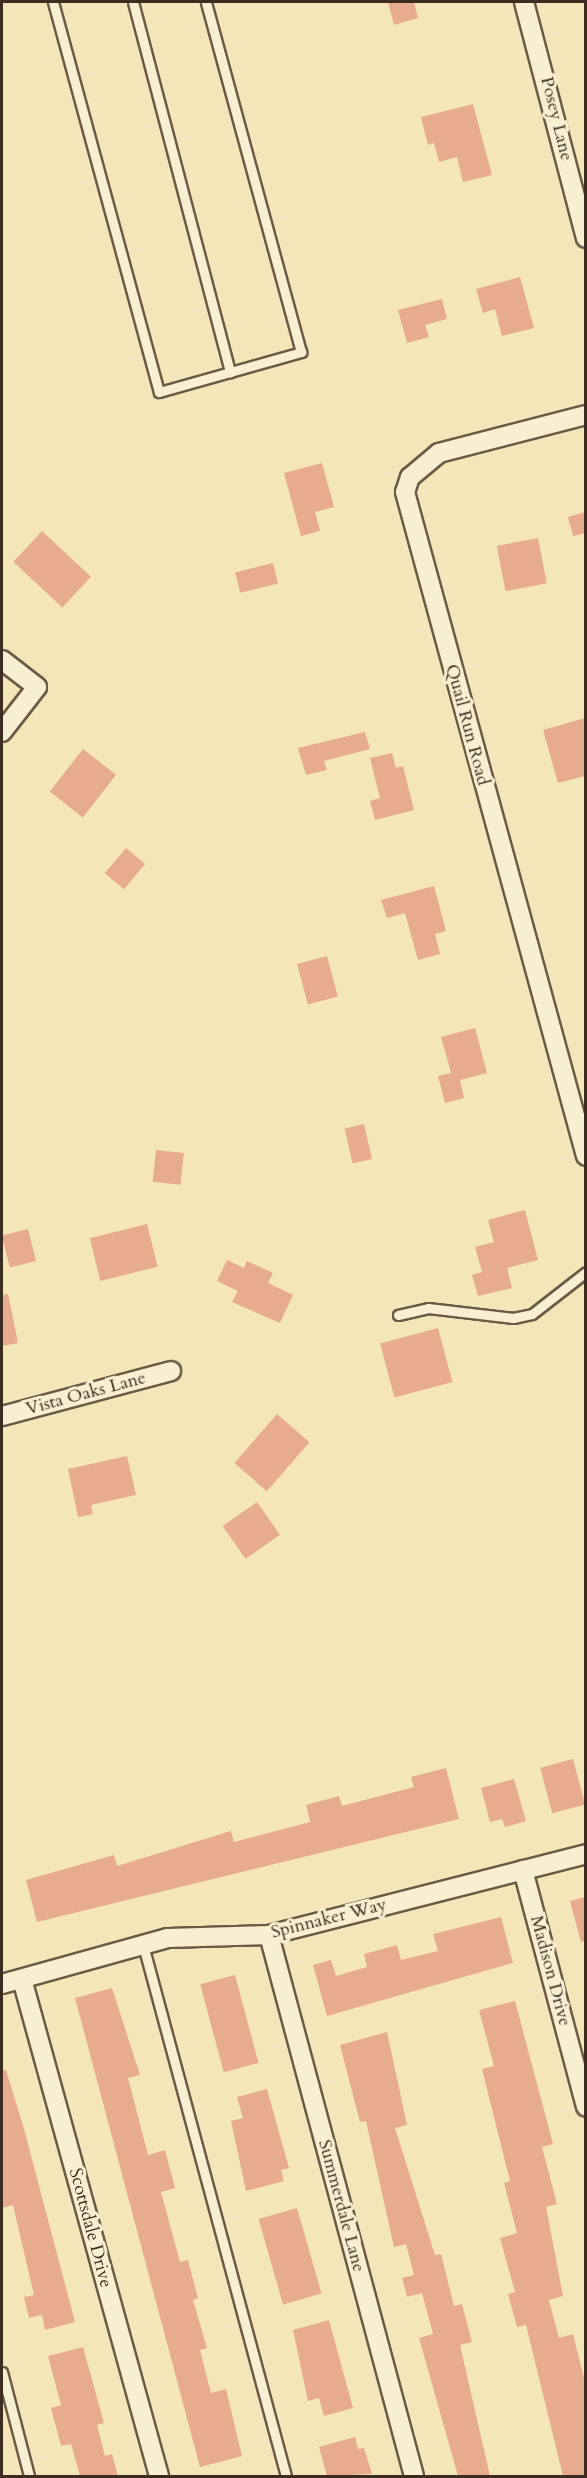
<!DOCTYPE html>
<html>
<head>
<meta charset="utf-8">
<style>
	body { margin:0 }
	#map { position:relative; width:587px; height:2478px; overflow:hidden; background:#f4e6b9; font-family:Cardo,serif }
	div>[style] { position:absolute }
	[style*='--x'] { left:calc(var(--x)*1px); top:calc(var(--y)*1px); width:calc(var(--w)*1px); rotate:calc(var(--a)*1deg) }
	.building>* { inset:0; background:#e7ab8f; transform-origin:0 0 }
	.roads { filter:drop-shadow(2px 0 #6b5b46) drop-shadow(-2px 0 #6b5b46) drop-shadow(0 2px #6b5b46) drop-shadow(0 -2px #6b5b46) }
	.lane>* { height:9px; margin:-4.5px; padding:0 4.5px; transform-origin:4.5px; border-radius:4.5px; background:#f8efd2 }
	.street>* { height:18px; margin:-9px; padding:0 9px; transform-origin:9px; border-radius:9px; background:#f8efd2 }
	span { translate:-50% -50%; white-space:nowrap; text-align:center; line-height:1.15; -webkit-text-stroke:6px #f8efd2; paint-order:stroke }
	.street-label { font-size:18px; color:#3d2d20 }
	.frame { position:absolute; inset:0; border:3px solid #3d2d20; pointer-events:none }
</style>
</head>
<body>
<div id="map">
	<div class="building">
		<div style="clip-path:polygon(388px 2px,414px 2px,418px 18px,394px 25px)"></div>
		<div style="clip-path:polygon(473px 104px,492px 175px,463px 182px,457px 157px,439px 162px,434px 143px,428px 145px,421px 117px)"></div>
		<div style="clip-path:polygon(520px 277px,534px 328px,502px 336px,495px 309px,483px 313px,476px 289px)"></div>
		<div style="clip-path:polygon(442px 299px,447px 319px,425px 325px,429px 337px,407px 343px,398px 310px)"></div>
		<div style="clip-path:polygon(322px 463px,334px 507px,315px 512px,320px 531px,301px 536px,284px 473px)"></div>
		<div style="clip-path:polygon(585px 512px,585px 533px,573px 536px,568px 517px)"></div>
		<div style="left:42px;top:531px;width:67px;height:42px;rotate:43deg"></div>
		<div style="left:538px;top:538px;width:46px;height:42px;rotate:79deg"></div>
		<div style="left:273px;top:563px;width:21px;height:39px;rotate:76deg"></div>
		<div style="clip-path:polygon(585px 718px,585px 776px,558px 783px,543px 730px)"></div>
		<div style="clip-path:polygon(365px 732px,370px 749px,324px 761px,327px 770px,306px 775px,298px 748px)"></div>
		<div style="left:83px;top:749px;width:42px;height:54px;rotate:38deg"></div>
		<div style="clip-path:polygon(392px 753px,396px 768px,403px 766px,414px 810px,375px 820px,370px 801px,380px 798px,370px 758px)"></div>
		<div style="left:126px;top:848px;width:25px;height:33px;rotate:40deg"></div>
		<div style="clip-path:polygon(434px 886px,446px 931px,435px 934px,440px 954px,418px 960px,405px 913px,387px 918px,381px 900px)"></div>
		<div style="left:327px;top:956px;width:42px;height:31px;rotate:75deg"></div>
		<div style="clip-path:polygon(475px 1028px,487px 1073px,460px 1080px,464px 1098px,445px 1103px,438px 1076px,451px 1073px,441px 1037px)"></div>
		<div style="left:364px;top:1124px;width:36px;height:20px;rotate:77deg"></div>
		<div style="left:156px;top:1150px;width:28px;height:32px;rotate:6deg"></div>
		<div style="clip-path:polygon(525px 1210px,538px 1260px,507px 1268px,512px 1288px,478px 1296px,472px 1275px,482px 1272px,475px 1247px,494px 1242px,488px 1220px)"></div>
		<div style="left:147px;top:1224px;width:44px;height:59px;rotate:76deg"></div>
		<div style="left:28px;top:1229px;width:33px;height:27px;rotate:76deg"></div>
		<div style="clip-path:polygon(227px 1260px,244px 1268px,247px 1261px,273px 1273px,268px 1283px,293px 1295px,280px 1323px,232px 1302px,238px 1291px,217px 1281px)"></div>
		<div style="clip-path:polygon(8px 1294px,18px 1343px,2px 1346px,2px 1295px)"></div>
		<div style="left:438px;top:1328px;width:56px;height:60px;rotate:75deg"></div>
		<div style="left:277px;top:1414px;width:43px;height:65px;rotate:41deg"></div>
		<div style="clip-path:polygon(127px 1456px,136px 1495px,91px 1505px,93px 1514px,78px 1517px,68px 1469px)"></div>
		<div style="left:257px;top:1502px;width:40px;height:42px;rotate:55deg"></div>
		<div style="left:573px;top:1759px;width:47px;height:34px;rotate:75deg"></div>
		<div style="clip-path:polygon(446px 1768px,459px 1819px,37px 1922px,26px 1880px,114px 1855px,117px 1866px,231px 1831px,234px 1842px,310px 1822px,306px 1805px,339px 1796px,342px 1806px,414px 1787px,411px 1777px)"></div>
		<div style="clip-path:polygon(514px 1779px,526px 1821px,505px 1827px,502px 1819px,490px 1822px,481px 1788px)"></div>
		<div style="clip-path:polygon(585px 1897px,585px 1941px,581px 1942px,570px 1901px)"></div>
		<div style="clip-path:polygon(501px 1917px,513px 1963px,327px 2016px,313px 1965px,331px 1960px,336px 1976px,367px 1967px,364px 1954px,397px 1945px,401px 1960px,438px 1951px,433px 1934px)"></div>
		<div style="left:235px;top:1975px;width:91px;height:36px;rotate:75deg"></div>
		<div style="clip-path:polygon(112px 1988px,140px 2075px,128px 2078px,148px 2155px,165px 2150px,175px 2188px,161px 2192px,180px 2262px,188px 2260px,198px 2298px,193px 2300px,207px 2348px,200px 2350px,211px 2393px,226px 2389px,242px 2456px,200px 2467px,75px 1998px)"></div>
		<div style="clip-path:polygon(515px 2001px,553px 2144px,542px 2147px,557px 2204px,546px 2207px,563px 2296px,549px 2300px,559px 2338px,573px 2334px,585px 2382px,585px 2476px,563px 2476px,526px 2325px,517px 2327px,508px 2294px,515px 2292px,500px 2238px,517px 2233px,504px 2183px,510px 2181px,482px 2069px,494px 2066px,479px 2010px)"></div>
		<div style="clip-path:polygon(387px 2032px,407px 2125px,395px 2128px,435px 2255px,441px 2254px,454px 2306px,462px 2304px,472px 2342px,460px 2345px,490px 2476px,458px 2476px,419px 2338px,433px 2334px,422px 2293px,407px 2297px,402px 2278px,414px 2275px,406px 2244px,394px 2247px,366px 2121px,360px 2122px,340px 2045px)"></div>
		<div style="clip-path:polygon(2px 2070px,6px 2070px,24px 2129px,75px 2322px,45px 2330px,42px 2315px,29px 2318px,24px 2297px,34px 2295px,13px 2205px,2px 2208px)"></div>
		<div style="clip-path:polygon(267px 2089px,289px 2168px,281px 2170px,284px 2181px,246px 2191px,231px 2121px,243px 2118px,237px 2097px)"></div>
		<div style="left:297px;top:2208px;width:89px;height:40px;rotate:74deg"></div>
		<div style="clip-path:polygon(329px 2320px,353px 2408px,324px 2416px,319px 2398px,308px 2401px,293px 2330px)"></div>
		<div style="clip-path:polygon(83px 2347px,104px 2423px,97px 2425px,105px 2456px,112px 2454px,118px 2476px,80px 2476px,71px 2444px,61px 2446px,51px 2408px,61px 2405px,48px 2356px)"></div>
		<div style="clip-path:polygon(355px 2437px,358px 2449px,364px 2448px,372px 2474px,327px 2476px,319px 2447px)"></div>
	</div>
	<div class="roads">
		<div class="lane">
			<div style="--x:53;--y:2;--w:404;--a:74.8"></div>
			<div style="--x:159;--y:392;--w:148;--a:-15.7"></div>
			<div style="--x:301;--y:352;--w:363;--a:-105.2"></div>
			<div style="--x:133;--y:2;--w:383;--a:75.3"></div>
			<div style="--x:398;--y:1315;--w:31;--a:-13"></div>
			<div style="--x:428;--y:1308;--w:86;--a:6.7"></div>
			<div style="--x:513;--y:1318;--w:19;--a:-12"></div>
			<div style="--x:532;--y:1314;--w:68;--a:-37.9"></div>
			<div style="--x:143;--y:1945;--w:550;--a:74.93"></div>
			<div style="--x:2;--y:2372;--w:107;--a:75.4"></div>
		</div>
		<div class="street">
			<div style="--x:524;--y:2;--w:244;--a:75.3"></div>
			<div style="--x:586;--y:415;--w:152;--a:165.5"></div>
			<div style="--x:439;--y:453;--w:38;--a:140"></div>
			<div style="--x:410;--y:477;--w:16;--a:108"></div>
			<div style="--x:405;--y:492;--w:688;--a:74.75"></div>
			<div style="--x:2;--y:660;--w:44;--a:37.6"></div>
			<div style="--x:37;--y:687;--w:57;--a:127.9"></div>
			<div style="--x:2;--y:1416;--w:175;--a:-14.9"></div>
			<div style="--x:523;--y:1870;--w:245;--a:75.1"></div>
			<div style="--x:269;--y:1935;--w:560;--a:75"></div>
			<div style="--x:22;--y:1979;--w:516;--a:74.59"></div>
			<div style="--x:2;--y:1984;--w:172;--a:-15.5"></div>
			<div style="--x:168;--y:1938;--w:101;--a:-1.7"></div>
			<div style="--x:269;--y:1935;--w:327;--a:-14.3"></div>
		</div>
	</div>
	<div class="street-label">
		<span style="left:556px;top:119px;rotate:76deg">Posey Lane</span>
		<span style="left:467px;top:725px;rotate:75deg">Quail Run Road</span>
		<span style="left:86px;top:1394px;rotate:-15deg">Vista Oaks Lane</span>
		<span style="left:329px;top:1919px;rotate:-14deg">Spinnaker Way</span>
		<span style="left:550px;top:1971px;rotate:75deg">Madison Drive</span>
		<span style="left:341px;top:2206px;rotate:75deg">Summerdale Lane</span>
		<span style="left:90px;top:2228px;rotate:75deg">Scottsdale Drive</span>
	</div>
	<div class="frame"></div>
</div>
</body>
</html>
